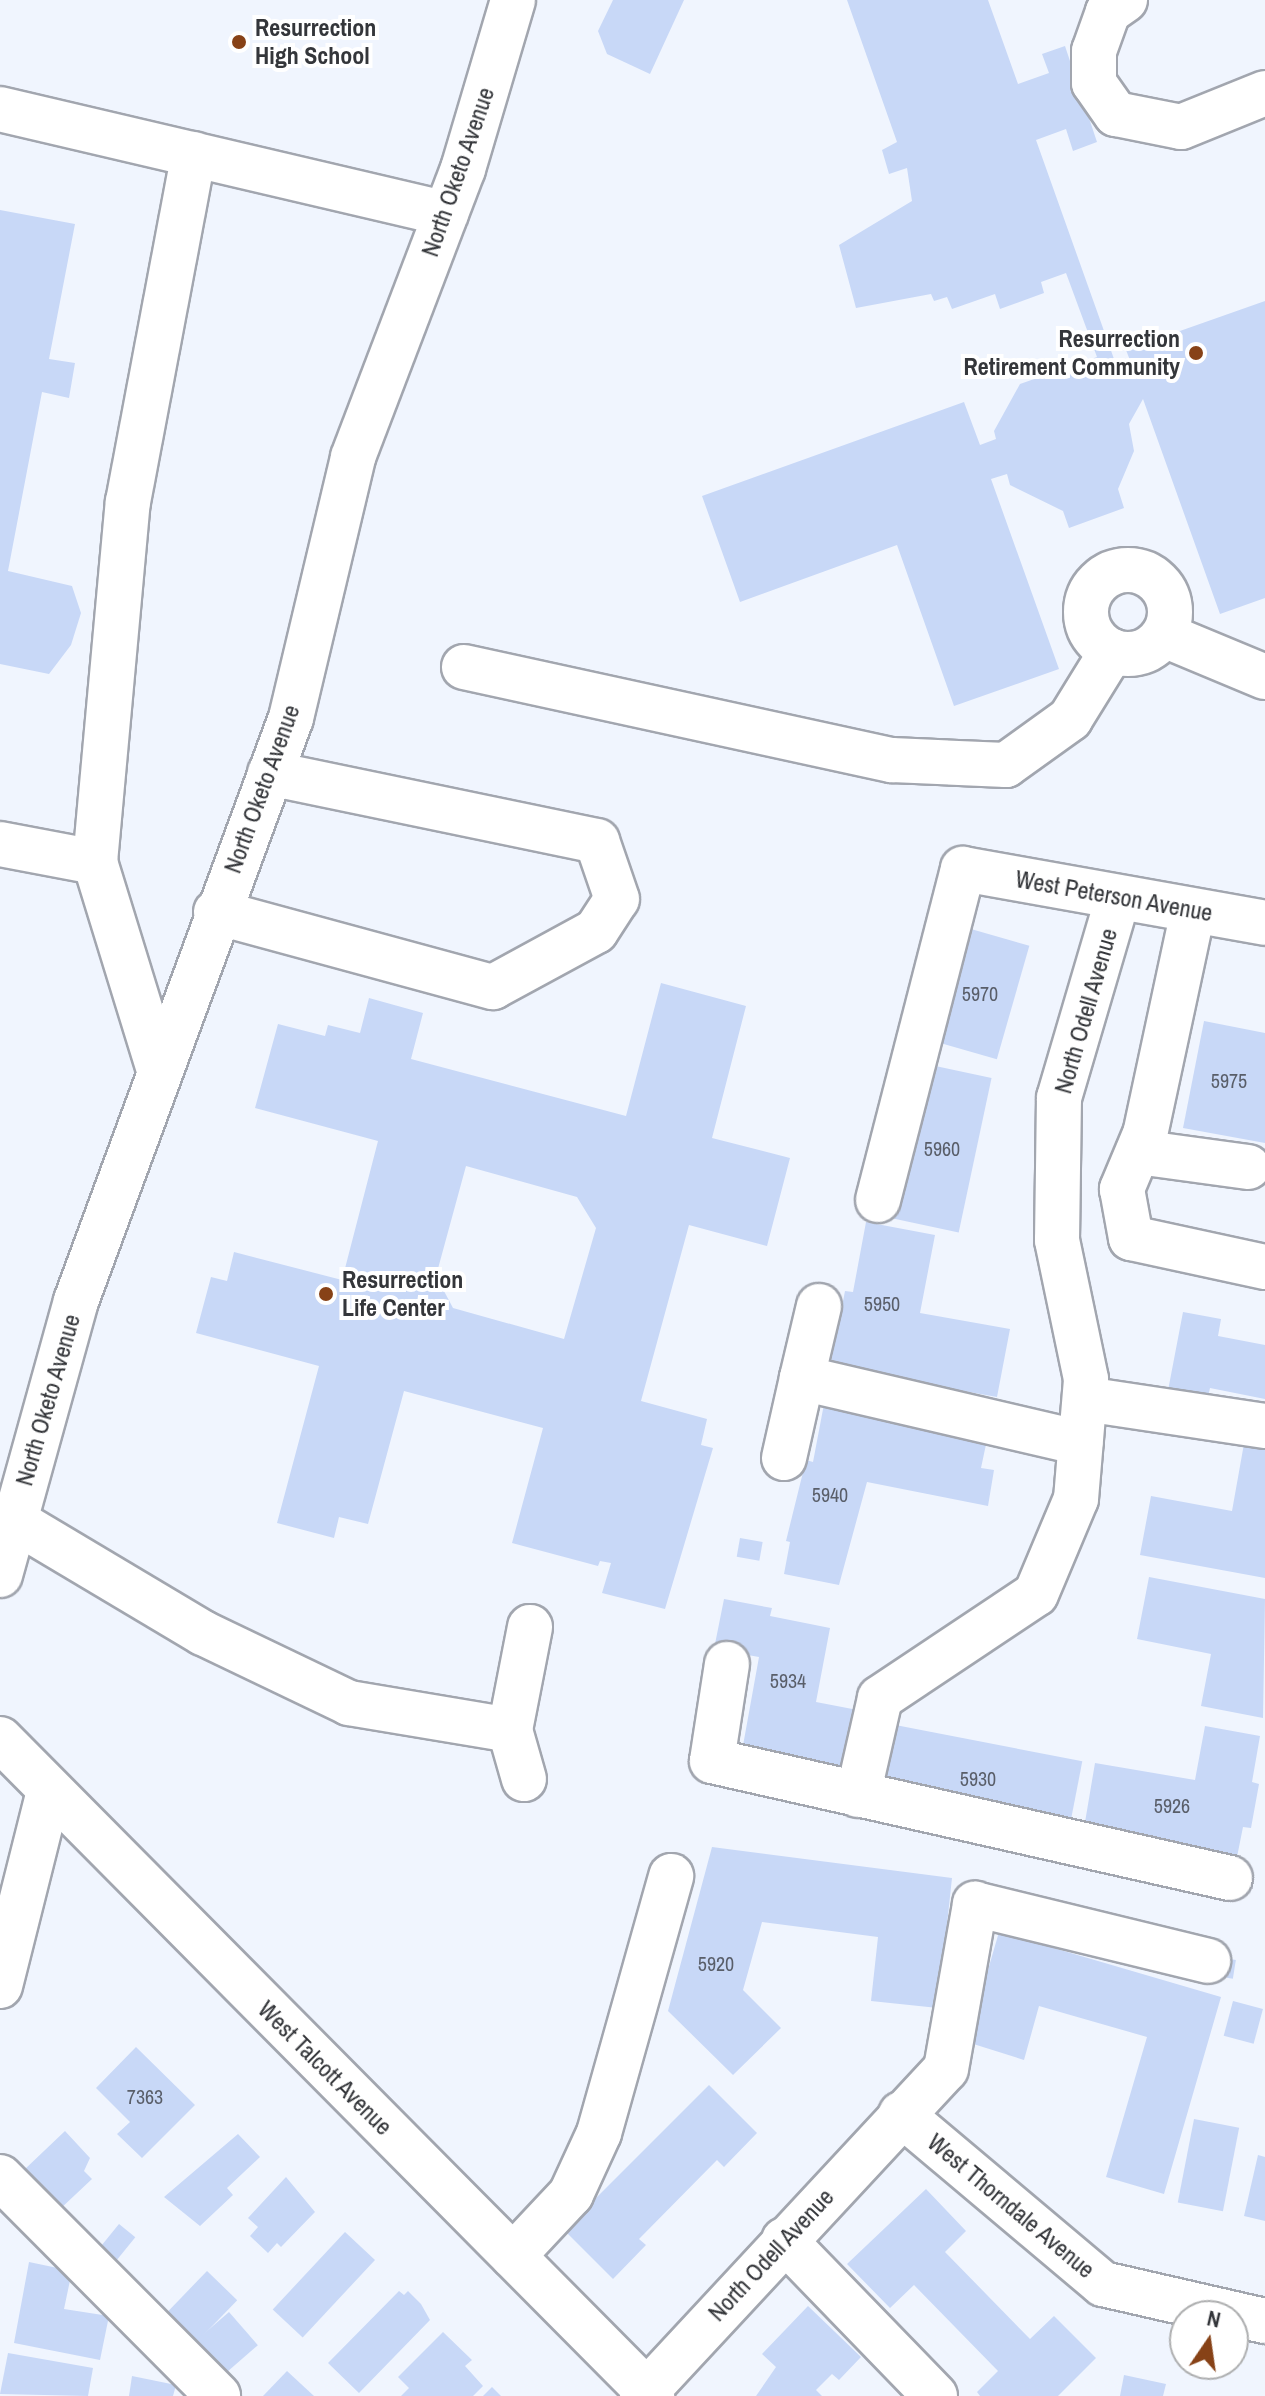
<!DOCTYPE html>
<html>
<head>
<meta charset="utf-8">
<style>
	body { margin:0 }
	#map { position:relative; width:1265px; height:2396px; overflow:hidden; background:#f0f5fe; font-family:"Archivo Narrow",sans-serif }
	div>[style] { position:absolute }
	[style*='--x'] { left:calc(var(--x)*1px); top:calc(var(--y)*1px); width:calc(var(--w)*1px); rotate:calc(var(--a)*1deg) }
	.building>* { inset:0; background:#c8d8f7; transform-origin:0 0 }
	.roads { filter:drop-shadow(2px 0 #a2a6af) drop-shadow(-2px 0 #a2a6af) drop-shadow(0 2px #a2a6af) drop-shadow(0 -2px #a2a6af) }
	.minor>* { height:44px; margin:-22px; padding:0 22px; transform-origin:22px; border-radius:22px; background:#fff }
	.minor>.ring { margin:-22px; padding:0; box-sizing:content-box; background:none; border:44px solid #fff; border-radius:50% }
	.dots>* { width:22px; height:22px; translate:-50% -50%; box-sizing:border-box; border:4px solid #fff; border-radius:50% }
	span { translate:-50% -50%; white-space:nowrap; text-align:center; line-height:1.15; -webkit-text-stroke:8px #fff; paint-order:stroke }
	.number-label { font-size:20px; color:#595e69 }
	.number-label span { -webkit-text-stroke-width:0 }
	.poi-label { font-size:24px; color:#34363a; font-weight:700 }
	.left { translate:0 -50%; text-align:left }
	.right { translate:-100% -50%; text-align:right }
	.street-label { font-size:24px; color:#34363a }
	.north { position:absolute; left:1169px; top:2300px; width:80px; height:80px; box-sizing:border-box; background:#fff; border:2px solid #aeafb0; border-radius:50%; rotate:13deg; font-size:22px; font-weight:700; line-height:32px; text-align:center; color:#34363a }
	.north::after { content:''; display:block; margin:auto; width:28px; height:36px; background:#874217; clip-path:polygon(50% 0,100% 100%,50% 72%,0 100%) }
</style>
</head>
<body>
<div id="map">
	<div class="building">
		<div style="clip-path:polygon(613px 0,684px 0,650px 74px,607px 54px,598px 31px)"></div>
		<div style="clip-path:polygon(847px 0,988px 0,1018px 84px,1049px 73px,1042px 54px,1065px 46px,1097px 142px,1073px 151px,1066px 129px,1036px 140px,1119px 373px,1133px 368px,1126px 350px,1265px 301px,1265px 598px,1220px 614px,1143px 399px,1129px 424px,1134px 451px,1118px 489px,1124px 508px,1069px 528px,1063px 511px,1010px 485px,1007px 474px,991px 479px,1059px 669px,954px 706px,897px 545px,740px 602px,702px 496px,964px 402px,980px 445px,996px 439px,994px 431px,1020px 384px,1097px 357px,1066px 273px,1041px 282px,1044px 293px,1000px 309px,995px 294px,952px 309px,947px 297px,934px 301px,931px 294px,856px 308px,839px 245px,912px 201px,907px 168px,889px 174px,882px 150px,897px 142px)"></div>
		<div style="clip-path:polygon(0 210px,75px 224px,49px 359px,75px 363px,69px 398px,42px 392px,8px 571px,72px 586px,81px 613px,71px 645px,49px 674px,0 664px)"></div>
		<div style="left:964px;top:927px;width:68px;height:118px;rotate:16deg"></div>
		<div style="clip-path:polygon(evenodd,661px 983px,746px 1006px,712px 1138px,790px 1158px,767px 1246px,689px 1225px,641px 1401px,707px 1419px,701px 1445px,713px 1448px,665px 1609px,602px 1593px,611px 1563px,600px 1561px,598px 1566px,512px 1543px,543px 1428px,404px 1391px,368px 1524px,339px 1517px,334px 1538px,277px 1523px,319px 1366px,196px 1333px,211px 1277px,227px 1281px,234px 1252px,342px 1280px,378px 1141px,255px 1108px,278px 1024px,325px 1036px,328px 1025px,360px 1033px,369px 998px,423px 1013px,411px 1059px,626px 1116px,661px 983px,466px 1166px,577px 1197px,596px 1228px,564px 1339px,453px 1308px,436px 1276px,466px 1166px)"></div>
		<div style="clip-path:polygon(1204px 1021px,1265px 1033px,1265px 1143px,1183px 1128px)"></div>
		<div style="left:926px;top:1064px;width:67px;height:158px;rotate:12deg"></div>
		<div style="clip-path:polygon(866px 1222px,935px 1235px,920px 1313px,1010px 1329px,997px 1397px,830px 1367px,845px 1291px,853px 1292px)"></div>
		<div style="clip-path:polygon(1183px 1312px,1221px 1319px,1218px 1336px,1265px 1345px,1265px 1399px,1210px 1388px,1205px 1410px,1166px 1401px)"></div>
		<div style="clip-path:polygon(824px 1404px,988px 1435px,981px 1468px,994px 1470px,988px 1506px,867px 1482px,839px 1585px,784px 1574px,790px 1542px,786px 1541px,806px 1460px,813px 1462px)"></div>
		<div style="clip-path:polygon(1245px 1438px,1265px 1442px,1265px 1578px,1140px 1555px,1151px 1496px,1232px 1511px)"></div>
		<div style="left:740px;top:1538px;width:23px;height:19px;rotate:10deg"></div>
		<div style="clip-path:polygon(1149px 1577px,1265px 1599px,1263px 1718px,1201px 1706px,1211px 1654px,1137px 1639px)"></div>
		<div style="clip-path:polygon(724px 1599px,772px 1608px,770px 1616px,830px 1628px,816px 1702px,868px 1712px,856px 1773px,742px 1751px,759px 1657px,714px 1649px)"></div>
		<div style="left:885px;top:1723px;width:201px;height:73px;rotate:11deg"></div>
		<div style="clip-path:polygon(1205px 1726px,1260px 1736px,1252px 1782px,1259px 1784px,1251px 1828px,1243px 1827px,1236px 1862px,1083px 1834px,1095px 1763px,1195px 1780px)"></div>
		<div style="clip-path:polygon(712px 1847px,952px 1878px,938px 2008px,871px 2001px,878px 1937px,762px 1922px,743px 1990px,781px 2028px,733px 2075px,668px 2011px)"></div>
		<div style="clip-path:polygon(999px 1932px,1221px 1997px,1164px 2194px,1106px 2177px,1147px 2037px,1039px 2006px,1024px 2060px,967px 2042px)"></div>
		<div style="left:1224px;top:1958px;width:12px;height:19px;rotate:9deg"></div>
		<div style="left:1233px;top:2001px;width:31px;height:36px;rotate:15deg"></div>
		<div style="clip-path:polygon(136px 2047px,195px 2105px,142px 2158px,117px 2134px,130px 2122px,96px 2088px)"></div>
		<div style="clip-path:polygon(709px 2085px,757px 2133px,724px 2167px,717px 2160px,639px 2239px,646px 2245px,613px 2279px,564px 2230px)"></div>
		<div style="left:1194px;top:2119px;width:46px;height:85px;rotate:11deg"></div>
		<div style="clip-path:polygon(65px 2131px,90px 2158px,84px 2171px,92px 2179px,59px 2210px,24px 2170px)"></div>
		<div style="clip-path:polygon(238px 2134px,260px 2157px,227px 2188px,233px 2195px,200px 2226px,164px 2197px)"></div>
		<div style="clip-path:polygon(1258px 2155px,1265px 2157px,1265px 2221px,1244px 2216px)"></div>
		<div style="clip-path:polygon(286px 2177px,315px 2212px,281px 2247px,277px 2243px,268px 2253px,250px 2236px,258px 2227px,248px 2218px)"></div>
		<div style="clip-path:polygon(926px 2189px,966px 2231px,945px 2252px,1030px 2339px,1054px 2316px,1096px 2358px,1058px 2396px,980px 2396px,977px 2392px,998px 2371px,914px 2285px,890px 2308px,847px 2264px)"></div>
		<div style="left:119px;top:2224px;width:21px;height:32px;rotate:39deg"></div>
		<div style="left:345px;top:2232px;width:41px;height:106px;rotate:43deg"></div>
		<div style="clip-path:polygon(29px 2262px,72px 2271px,64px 2309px,109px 2316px,100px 2360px,14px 2343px)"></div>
		<div style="left:207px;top:2271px;width:42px;height:60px;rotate:44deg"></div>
		<div style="clip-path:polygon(399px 2291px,404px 2295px,408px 2291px,421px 2304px,430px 2320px,359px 2393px,328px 2363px)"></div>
		<div style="clip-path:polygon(808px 2306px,861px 2357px,839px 2380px,832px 2374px,816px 2390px,822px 2396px,756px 2396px,776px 2367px,762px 2354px)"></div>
		<div style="left:229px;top:2312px;width:44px;height:47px;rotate:49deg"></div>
		<div style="clip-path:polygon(443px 2332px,472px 2360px,465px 2366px,483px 2386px,473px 2396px,401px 2396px,409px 2388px,398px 2377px)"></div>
		<div style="clip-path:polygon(8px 2353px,93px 2368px,88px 2396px,0 2394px)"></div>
		<div style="clip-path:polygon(287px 2371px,314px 2396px,263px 2396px)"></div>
		<div style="clip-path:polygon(1124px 2375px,1166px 2384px,1163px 2396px,1120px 2396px)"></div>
		<div style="clip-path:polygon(132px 2376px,176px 2385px,173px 2396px,129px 2396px)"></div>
		<div style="clip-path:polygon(492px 2387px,501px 2396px,483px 2396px)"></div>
	</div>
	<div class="roads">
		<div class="minor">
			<div style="--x:1125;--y:0;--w:21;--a:145"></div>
			<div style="--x:1108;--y:12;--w:41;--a:109.7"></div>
			<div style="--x:1094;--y:51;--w:32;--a:90"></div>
			<div style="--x:1094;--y:83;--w:38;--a:55"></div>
			<div style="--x:1116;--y:114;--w:66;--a:11.3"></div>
			<div style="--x:1181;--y:127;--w:91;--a:-22"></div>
			<div style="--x:0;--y:109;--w:458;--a:13.2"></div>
			<div class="ring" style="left:1086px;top:570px;width:40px;height:40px"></div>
			<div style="--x:1164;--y:635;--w:109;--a:22.6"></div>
			<div style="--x:464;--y:667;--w:438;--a:12.3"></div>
			<div style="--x:892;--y:760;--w:114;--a:2.5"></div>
			<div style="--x:1006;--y:765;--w:79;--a:-35.7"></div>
			<div style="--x:1070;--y:719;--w:80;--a:-58.3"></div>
			<div style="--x:0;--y:844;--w:97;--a:10.7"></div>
			<div style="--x:1193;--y:911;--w:228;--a:102.1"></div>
			<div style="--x:1145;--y:1134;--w:60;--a:112.7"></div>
			<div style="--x:1122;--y:1189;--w:50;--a:79.6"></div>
			<div style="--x:1131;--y:1238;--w:137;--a:12.2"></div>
			<div style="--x:216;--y:912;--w:287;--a:15.2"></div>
			<div style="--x:493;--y:987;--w:117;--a:-28.5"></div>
			<div style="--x:596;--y:931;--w:38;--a:-57"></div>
			<div style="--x:617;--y:899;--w:61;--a:-109"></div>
			<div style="--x:597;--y:841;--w:334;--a:-168.3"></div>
			<div style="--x:159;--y:1070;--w:218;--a:-107.1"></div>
			<div style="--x:95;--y:862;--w:362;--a:-84.8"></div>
			<div style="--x:128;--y:502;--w:354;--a:-79.3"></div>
			<div style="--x:1138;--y:1152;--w:111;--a:7.8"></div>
			<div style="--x:878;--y:1200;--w:342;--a:-75.6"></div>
			<div style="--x:963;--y:869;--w:307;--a:10.1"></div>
			<div style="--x:819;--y:1306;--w:74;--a:103.3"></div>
			<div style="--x:802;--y:1378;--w:286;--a:13.1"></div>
			<div style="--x:1085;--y:1399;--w:182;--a:8.5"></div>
			<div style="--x:784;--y:1458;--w:82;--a:-77.3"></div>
			<div style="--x:15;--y:1521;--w:219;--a:30.8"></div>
			<div style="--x:203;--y:1633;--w:162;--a:25.6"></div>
			<div style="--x:349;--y:1703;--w:163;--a:9.5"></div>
			<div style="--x:510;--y:1730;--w:105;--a:-79"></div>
			<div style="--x:0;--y:1575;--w:284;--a:-74.5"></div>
			<div style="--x:76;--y:1301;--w:621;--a:-69.76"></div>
			<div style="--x:291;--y:718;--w:268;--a:-76.6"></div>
			<div style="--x:353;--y:457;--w:308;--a:-69.1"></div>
			<div style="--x:463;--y:169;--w:176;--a:-73.5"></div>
			<div style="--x:727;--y:1664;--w:98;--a:98.8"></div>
			<div style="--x:712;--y:1761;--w:531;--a:12.73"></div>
			<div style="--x:510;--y:1730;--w:51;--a:74.1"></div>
			<div style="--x:0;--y:1739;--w:926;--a:45.22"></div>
			<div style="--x:858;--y:1795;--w:99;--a:-77.2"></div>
			<div style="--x:880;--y:1698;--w:187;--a:-33.7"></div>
			<div style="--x:1036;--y:1594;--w:103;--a:-67.2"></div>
			<div style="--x:1076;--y:1499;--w:120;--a:-85.2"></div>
			<div style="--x:1086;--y:1379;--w:142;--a:-101.8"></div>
			<div style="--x:1057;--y:1240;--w:142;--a:-89.2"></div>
			<div style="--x:1059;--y:1098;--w:209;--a:-73.6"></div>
			<div style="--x:0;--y:1986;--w:201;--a:-75.9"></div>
			<div style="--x:901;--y:2114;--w:264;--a:40.1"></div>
			<div style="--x:1103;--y:2284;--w:166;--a:12.9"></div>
			<div style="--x:0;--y:2177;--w:309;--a:45.1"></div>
			<div style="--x:784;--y:2240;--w:217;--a:45.9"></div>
			<div style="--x:513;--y:2256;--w:85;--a:-46.9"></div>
			<div style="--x:571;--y:2194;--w:67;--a:-65.3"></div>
			<div style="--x:599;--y:2133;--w:267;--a:-74.3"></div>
			<div style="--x:642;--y:2396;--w:446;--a:-47.1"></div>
			<div style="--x:946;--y:2069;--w:168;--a:-80"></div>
			<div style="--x:975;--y:1904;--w:240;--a:13.7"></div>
		</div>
	</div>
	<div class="dots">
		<div style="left:239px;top:42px;background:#874217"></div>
		<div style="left:1196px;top:353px;background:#874217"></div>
		<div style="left:326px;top:1294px;background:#874217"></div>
	</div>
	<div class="number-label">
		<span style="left:980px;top:993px">5970</span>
		<span style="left:1229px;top:1080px">5975</span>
		<span style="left:942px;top:1148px">5960</span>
		<span style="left:882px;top:1303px">5950</span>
		<span style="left:830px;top:1494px">5940</span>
		<span style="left:788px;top:1680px">5934</span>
		<span style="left:978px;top:1778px">5930</span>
		<span style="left:1172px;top:1805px">5926</span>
		<span style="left:716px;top:1963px">5920</span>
		<span style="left:145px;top:2096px">7363</span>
	</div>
	<div class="poi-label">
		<span class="left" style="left:255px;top:42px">Resurrection<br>High School</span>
		<span class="right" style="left:1180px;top:353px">Resurrection<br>Retirement Community</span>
		<span class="left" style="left:342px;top:1294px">Resurrection<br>Life Center</span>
	</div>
	<div class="street-label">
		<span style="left:458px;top:172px;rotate:-71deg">North Oketo Avenue</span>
		<span style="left:262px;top:789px;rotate:-70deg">North Oketo Avenue</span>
		<span style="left:1114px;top:896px;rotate:10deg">West Peterson Avenue</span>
		<span style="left:1086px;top:1011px;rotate:-74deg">North Odell Avenue</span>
		<span style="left:48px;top:1400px;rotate:-74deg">North Oketo Avenue</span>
		<span style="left:325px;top:2068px;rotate:45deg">West Talcott Avenue</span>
		<span style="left:1011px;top:2206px;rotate:40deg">West Thorndale Avenue</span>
		<span style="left:771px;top:2255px;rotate:-47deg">North Odell Avenue</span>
	</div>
	<div class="north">N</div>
</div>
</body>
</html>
